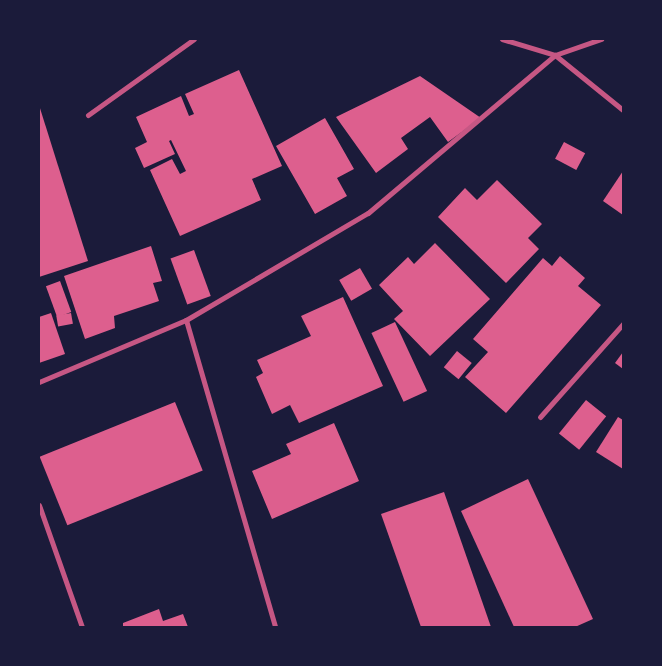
<!DOCTYPE html>
<html>
<head>
<meta charset="utf-8">
<style>
	body { margin:0 }
	#map { position:relative; width:662px; height:666px; overflow:hidden; background:#1b1b3a; font-family:"Alegreya Sans",sans-serif }
	div>[style] { position:absolute }
	[style*='--x'] { left:calc(var(--x)*1px); top:calc(var(--y)*1px); width:calc(var(--w)*1px); rotate:calc(var(--a)*1deg) }
	.building>* { inset:0; background:#dd5f8e; transform-origin:0 0 }
	.minor>* { height:5px; margin:-2.5px; padding:0 2.5px; transform-origin:2.5px; border-radius:2.5px; background:#c65784 }
	span { translate:-50% -50%; white-space:nowrap; text-align:center; line-height:1.15; -webkit-text-stroke:4px #1b1b3a; paint-order:stroke }
	.frame { position:absolute; inset:0; border:40px solid #1b1b3a; pointer-events:none }
</style>
</head>
<body>
<div id="map">
	<div class="building">
		<div style="clip-path:polygon(239px 70px,282px 166px,252px 179px,261px 200px,180px 236px,150px 170px,172px 159px,180px 174px,186px 171px,171px 140px,169px 141px,175px 154px,144px 168px,135px 148px,147px 142px,136px 117px,181px 96px,189px 116px,194px 114px,185px 94px)"></div>
		<div style="clip-path:polygon(420px 76px,481px 118px,448px 142px,430px 117px,401px 138px,408px 149px,376px 173px,336px 117px)"></div>
		<div style="clip-path:polygon(39px 105px,88px 261px,39px 277px)"></div>
		<div style="clip-path:polygon(325px 118px,354px 169px,337px 178px,347px 196px,315px 214px,276px 146px)"></div>
		<div style="left:564px;top:142px;width:24px;height:19px;rotate:28deg"></div>
		<div style="clip-path:polygon(623px 171px,623px 215px,603px 201px)"></div>
		<div style="clip-path:polygon(497px 180px,542px 224px,528px 238px,539px 249px,506px 283px,438px 217px,465px 188px,477px 200px)"></div>
		<div style="clip-path:polygon(435px 243px,490px 299px,430px 356px,394px 319px,403px 311px,379px 285px,408px 257px,414px 264px)"></div>
		<div style="clip-path:polygon(151px 246px,162px 281px,153px 283px,159px 301px,114px 316px,115px 328px,85px 339px,64px 276px)"></div>
		<div style="left:194px;top:250px;width:49px;height:25px;rotate:70deg"></div>
		<div style="clip-path:polygon(560px 256px,585px 278px,578px 286px,601px 305px,506px 413px,465px 377px,488px 352px,473px 339px,543px 258px,552px 266px)"></div>
		<div style="left:360px;top:268px;width:24px;height:24px;rotate:60deg"></div>
		<div style="left:60px;top:281px;width:33px;height:15px;rotate:70deg"></div>
		<div style="clip-path:polygon(343px 297px,383px 386px,299px 423px,290px 405px,272px 414px,256px 377px,263px 373px,257px 360px,311px 336px,301px 316px)"></div>
		<div style="clip-path:polygon(51px 313px,65px 354px,39px 363px,39px 317px)"></div>
		<div style="left:71px;top:313px;width:11px;height:15px;rotate:80deg"></div>
		<div style="left:395px;top:322px;width:76px;height:26px;rotate:65deg"></div>
		<div style="left:457px;top:351px;width:19px;height:21px;rotate:39deg"></div>
		<div style="clip-path:polygon(623px 352px,623px 369px,615px 363px)"></div>
		<div style="left:586px;top:400px;width:26px;height:43px;rotate:39deg"></div>
		<div style="left:175px;top:402px;width:74px;height:146px;rotate:68deg"></div>
		<div style="clip-path:polygon(618px 417px,623px 420px,623px 469px,596px 452px)"></div>
		<div style="clip-path:polygon(334px 423px,359px 481px,272px 519px,252px 471px,291px 454px,286px 444px)"></div>
		<div style="clip-path:polygon(528px 479px,593px 619px,575px 627px,514px 627px,461px 511px)"></div>
		<div style="clip-path:polygon(444px 492px,491px 627px,421px 627px,381px 514px)"></div>
		<div style="clip-path:polygon(159px 609px,163px 621px,183px 614px,188px 627px,123px 627px,123px 623px)"></div>
	</div>
	<div class="minor">
		<div style="--x:502;--y:39;--w:55;--a:16.8"></div>
		<div style="--x:555;--y:55;--w:87;--a:39"></div>
		<div style="--x:88;--y:115;--w:130;--a:-35.6"></div>
		<div style="--x:186;--y:320;--w:320;--a:73.8"></div>
		<div style="--x:39;--y:382;--w:160;--a:-22.9"></div>
		<div style="--x:186;--y:320;--w:211;--a:-30.5"></div>
		<div style="--x:368;--y:213;--w:245;--a:-40.2"></div>
		<div style="--x:555;--y:55;--w:49;--a:-19.2"></div>
		<div style="--x:540;--y:417;--w:125;--a:-48.3"></div>
		<div style="--x:39;--y:505;--w:129;--a:70.6"></div>
	</div>
	<div class="frame"></div>
</div>
</body>
</html>
